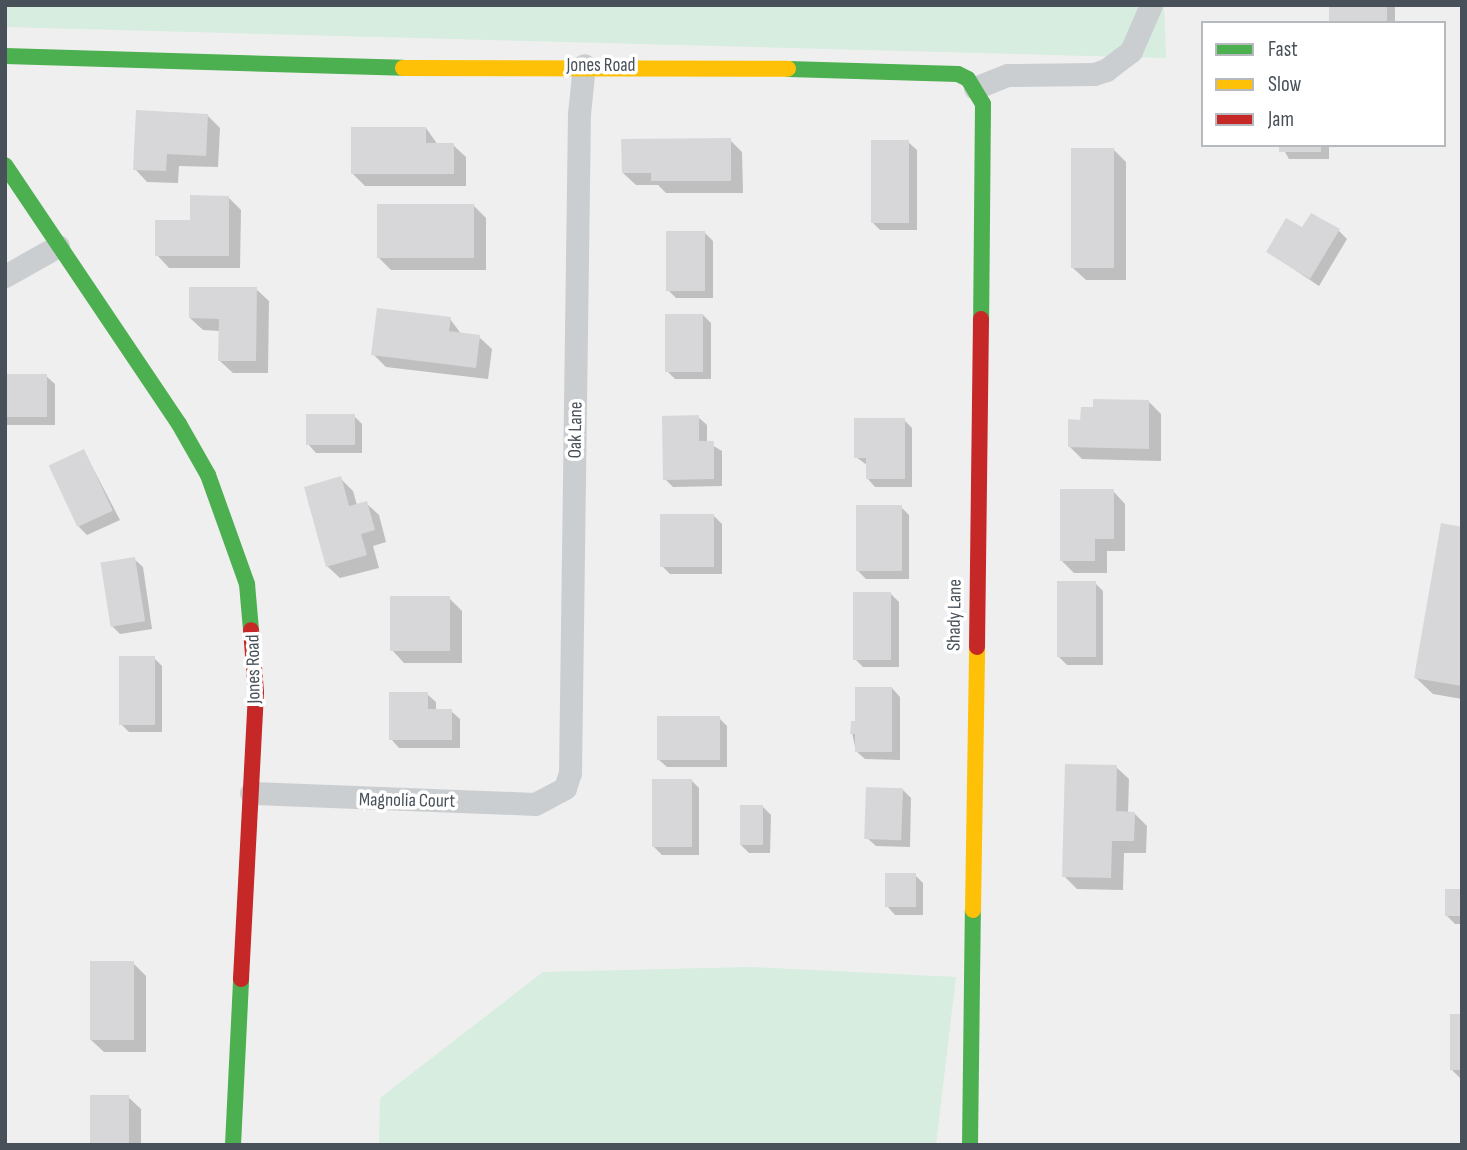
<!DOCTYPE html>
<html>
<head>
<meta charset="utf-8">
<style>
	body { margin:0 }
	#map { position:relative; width:1467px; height:1150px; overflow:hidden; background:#f0efef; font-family:"Sofia Sans Condensed",sans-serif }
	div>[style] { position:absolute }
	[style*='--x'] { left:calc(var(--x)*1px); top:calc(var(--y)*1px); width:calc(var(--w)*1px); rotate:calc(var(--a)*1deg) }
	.green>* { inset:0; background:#d6ede0 }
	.shadow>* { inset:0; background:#0003; transform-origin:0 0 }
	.building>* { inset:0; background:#d7d7d9; transform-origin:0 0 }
	.street>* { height:23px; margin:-11.5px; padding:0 11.5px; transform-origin:11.5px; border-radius:11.5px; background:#cbced0 }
	.fast>* { height:16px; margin:-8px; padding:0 8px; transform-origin:8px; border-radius:8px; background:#4caf50 }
	.slow>* { height:16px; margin:-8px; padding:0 8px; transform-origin:8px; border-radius:8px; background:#ffc107 }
	.jam>* { height:16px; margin:-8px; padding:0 8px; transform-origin:8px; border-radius:8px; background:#c62828 }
	span { translate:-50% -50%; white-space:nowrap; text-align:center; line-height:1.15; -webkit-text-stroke:7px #fff; paint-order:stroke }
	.street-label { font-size:19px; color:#48515a }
	.frame { position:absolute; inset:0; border:7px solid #48515a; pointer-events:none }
	.legend { position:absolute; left:1201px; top:21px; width:245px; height:126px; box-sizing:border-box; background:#fff; border:2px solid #b6b9bd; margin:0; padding:9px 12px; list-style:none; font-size:21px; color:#48515a }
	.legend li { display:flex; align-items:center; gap:14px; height:35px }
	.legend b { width:35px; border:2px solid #b6b9bd }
</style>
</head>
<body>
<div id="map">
	<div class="green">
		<div style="clip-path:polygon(5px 5px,1164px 5px,1166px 58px,5px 27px)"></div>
		<div style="clip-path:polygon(750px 967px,956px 977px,936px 1145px,379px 1145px,380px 1098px,543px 972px)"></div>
	</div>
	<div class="shadow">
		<div style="left:1331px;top:5px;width:64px;height:18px"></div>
		<div style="clip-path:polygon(207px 115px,220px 128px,218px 167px,179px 166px,178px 183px,147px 182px,135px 169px)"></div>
		<div style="clip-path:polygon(426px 128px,438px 145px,453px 145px,466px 157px,466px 186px,365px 186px,352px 173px)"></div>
		<div style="clip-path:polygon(730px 140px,742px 152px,743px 193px,666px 193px,658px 185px,636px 185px,623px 173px)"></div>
		<div style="clip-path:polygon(908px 142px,917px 150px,917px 230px,880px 230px,872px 222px)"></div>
		<div style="clip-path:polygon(1281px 145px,1329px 145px,1329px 159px,1289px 159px)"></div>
		<div style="clip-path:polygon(1114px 150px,1126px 162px,1126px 280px,1086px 280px,1073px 268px)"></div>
		<div style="clip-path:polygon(228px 197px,241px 210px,240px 268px,169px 268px,157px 255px)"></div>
		<div style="clip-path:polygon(473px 205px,486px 218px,486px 270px,391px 270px,378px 257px)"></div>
		<div style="clip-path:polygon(1303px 230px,1339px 231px,1347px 239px,1319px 286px,1268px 252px)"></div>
		<div style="clip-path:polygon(705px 233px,713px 241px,713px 298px,676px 298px,668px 290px)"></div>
		<div style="clip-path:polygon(256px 289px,269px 301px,268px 373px,233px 373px,220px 361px,220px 331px,203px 330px,190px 318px)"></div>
		<div style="clip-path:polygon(703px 315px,711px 323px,711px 379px,675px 379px,667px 371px)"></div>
		<div style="clip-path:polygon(450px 319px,462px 335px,479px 337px,492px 349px,488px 379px,386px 367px,373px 354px)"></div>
		<div style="clip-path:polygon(5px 376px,46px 376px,55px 384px,55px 425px,5px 425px)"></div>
		<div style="clip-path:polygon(1149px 402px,1161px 414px,1161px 461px,1082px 459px,1070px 447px,1082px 422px)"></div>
		<div style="clip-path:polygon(354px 416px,362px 424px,362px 453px,316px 453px,308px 444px)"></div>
		<div style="clip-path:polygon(698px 417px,707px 425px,707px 442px,722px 451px,722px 486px,673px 487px,665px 479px)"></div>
		<div style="clip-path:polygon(904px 420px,912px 428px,912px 487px,875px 487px,867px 478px,867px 465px,856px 457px)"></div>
		<div style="clip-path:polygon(84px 451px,120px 520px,87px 535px,79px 527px)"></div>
		<div style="clip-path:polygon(340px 478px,353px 491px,357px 505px,366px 503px,379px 515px,386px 542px,373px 546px,379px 568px,340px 578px,327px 566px)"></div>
		<div style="clip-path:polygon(1113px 491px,1125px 504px,1125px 551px,1107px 551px,1107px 573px,1074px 573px,1061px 560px)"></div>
		<div style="clip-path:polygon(901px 507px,909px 515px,909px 579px,866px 579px,858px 571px)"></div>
		<div style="clip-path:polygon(714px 516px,722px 524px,722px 574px,670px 574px,662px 566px)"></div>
		<div style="clip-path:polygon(1462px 529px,1462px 699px,1433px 694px,1416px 678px)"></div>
		<div style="clip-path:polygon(134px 559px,143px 567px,152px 629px,120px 634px,112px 626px)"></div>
		<div style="clip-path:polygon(1095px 583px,1103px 591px,1103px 665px,1067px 665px,1058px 656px)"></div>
		<div style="clip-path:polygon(891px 594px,899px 602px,899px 667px,863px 667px,855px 659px)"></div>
		<div style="clip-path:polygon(449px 598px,462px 611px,462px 663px,404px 663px,392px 650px)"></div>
		<div style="clip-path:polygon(154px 658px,162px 666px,162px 732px,129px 732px,121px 724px)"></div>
		<div style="clip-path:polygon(892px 688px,900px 697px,900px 760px,865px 759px,856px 751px,852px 733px)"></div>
		<div style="clip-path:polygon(427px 694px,436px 702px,436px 711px,451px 711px,460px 719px,460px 748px,399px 748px,391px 739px)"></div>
		<div style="clip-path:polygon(719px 718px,727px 726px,727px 767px,667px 767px,658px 759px)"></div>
		<div style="clip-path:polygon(1116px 767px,1129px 779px,1128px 813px,1134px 813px,1147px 826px,1146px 853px,1124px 853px,1123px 890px,1077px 889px,1064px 876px)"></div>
		<div style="clip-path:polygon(691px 780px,699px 788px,699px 855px,662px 855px,654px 847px)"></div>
		<div style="clip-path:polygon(903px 790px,911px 798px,910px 847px,876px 846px,867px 838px)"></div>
		<div style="clip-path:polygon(763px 807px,771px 815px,770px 853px,749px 853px,741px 845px)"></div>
		<div style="clip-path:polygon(915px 875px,923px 883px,923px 915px,895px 915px,887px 906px)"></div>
		<div style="clip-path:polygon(1462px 891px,1462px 924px,1455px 924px,1447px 916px)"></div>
		<div style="clip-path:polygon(133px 963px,146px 976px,146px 1052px,104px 1052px,91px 1040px)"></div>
		<div style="clip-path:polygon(1462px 1017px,1462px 1080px,1451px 1069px)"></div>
		<div style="clip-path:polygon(128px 1097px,141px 1109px,141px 1145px,91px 1145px)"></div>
	</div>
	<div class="building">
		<div style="left:1329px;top:5px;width:58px;height:18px"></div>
		<div style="clip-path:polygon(136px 110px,208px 114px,206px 156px,167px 154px,166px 171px,133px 170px)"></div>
		<div style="clip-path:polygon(351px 127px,426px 127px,426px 143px,454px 143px,454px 174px,351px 174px)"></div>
		<div style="clip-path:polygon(731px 138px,731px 181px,651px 181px,651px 173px,622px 173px,621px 139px)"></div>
		<div style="left:871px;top:140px;width:38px;height:83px"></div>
		<div style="left:1279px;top:145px;width:42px;height:7px"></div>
		<div style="left:1071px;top:148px;width:43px;height:120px"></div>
		<div style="clip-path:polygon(190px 195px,229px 196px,229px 256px,155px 256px,155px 220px,190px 220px)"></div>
		<div style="left:377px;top:204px;width:97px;height:54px"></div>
		<div style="clip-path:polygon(1311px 213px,1340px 229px,1310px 279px,1266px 252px,1286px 218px,1302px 227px)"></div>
		<div style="left:666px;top:231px;width:39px;height:60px"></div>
		<div style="clip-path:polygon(189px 287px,257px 287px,256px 361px,218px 361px,219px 319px,189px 318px)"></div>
		<div style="clip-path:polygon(377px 308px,451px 317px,449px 331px,480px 335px,476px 368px,371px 355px)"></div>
		<div style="left:665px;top:314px;width:38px;height:58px"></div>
		<div style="left:5px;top:374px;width:42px;height:43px"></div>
		<div style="clip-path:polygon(1093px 399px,1149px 400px,1149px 449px,1068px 447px,1068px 419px,1080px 420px,1081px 407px,1093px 407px)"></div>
		<div style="left:306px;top:414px;width:49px;height:31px"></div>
		<div style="clip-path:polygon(699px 415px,699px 441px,714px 441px,714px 479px,663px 480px,662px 416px)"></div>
		<div style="clip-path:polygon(854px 418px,905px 418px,905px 479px,866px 479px,866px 458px,854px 458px)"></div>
		<div style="left:84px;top:449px;width:68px;height:39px;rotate:65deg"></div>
		<div style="clip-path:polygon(341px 476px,349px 506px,367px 501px,375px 530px,361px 534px,367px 555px,326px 567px,304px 487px)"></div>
		<div style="clip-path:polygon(1060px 489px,1114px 489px,1114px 539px,1095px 539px,1095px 561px,1060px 561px)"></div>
		<div style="left:856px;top:505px;width:46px;height:66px"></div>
		<div style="left:660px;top:514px;width:54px;height:53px"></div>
		<div style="clip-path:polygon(1441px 523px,1462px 527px,1462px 686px,1414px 678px)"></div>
		<div style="left:135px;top:557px;width:65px;height:35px;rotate:81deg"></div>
		<div style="left:1057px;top:581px;width:39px;height:76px"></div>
		<div style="left:853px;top:592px;width:38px;height:68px"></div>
		<div style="left:390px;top:596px;width:60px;height:55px"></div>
		<div style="left:119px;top:656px;width:36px;height:69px"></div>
		<div style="clip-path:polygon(855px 687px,892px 687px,892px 752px,855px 752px,855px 734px,850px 734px,851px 721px,855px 721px)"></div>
		<div style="clip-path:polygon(389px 692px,428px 692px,428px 709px,452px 709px,452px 740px,389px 740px)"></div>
		<div style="left:657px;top:716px;width:63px;height:44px"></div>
		<div style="clip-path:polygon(1065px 764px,1117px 765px,1116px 811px,1135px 812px,1134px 841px,1112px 841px,1111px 878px,1062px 877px)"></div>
		<div style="left:652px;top:779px;width:40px;height:68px"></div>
		<div style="left:866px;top:787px;width:37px;height:52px;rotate:2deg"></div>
		<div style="left:740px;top:805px;width:23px;height:40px"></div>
		<div style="left:885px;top:873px;width:31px;height:34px"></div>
		<div style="left:1445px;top:889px;width:17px;height:27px"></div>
		<div style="left:90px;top:961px;width:44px;height:79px"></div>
		<div style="left:1450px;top:1014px;width:12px;height:56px"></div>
		<div style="left:90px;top:1095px;width:39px;height:50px"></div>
	</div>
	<div class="street">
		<div style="--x:975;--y:88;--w:35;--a:-22"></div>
		<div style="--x:1008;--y:75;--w:86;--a:-0.7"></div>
		<div style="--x:1094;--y:74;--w:13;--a:-18"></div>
		<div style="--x:1106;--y:70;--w:31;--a:-37"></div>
		<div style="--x:1131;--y:51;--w:50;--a:-66.5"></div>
		<div style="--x:5;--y:276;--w:61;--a:-29.5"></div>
		<div style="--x:251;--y:793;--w:284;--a:2.2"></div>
		<div style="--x:535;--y:804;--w:34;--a:-28"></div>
		<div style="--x:565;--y:788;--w:16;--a:-72"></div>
		<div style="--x:570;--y:773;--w:659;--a:-89.22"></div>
		<div style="--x:579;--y:114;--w:49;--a:-84.2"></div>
	</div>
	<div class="fast">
		<div style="--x:5;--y:56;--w:398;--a:1.7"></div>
		<div style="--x:788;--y:69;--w:170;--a:1.7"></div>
		<div style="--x:958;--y:74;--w:11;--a:27"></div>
		<div style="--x:968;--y:79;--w:29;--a:59"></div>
		<div style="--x:983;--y:104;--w:215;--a:90.5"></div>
		<div style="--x:5;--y:165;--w:312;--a:56.1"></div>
		<div style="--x:179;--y:424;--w:59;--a:60.4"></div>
		<div style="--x:208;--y:475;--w:116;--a:70.3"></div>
		<div style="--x:247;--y:584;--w:46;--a:85"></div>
		<div style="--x:233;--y:1145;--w:166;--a:-87.2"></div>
		<div style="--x:970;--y:1145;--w:235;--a:-89.3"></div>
	</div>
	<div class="slow">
		<div style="--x:403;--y:68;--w:385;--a:0.1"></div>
		<div style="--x:973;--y:910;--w:263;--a:-89.1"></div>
	</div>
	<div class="jam">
		<div style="--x:977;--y:647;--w:328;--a:-89.3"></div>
		<div style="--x:241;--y:979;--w:287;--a:-87"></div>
		<div style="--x:256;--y:692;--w:62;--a:-94.6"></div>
	</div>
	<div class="street-label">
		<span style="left:601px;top:66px">Jones Road</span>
		<span style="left:576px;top:430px;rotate:-89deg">Oak Lane</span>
		<span style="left:955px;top:615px;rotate:-89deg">Shady Lane</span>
		<span style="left:254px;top:669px;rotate:-91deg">Jones Road</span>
		<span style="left:407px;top:801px;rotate:1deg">Magnolia Court</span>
	</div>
	<div class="frame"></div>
	<ul class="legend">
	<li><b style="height:9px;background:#4caf50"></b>Fast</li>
	<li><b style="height:9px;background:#ffc107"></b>Slow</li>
	<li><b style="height:9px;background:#c62828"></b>Jam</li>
	</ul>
</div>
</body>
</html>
